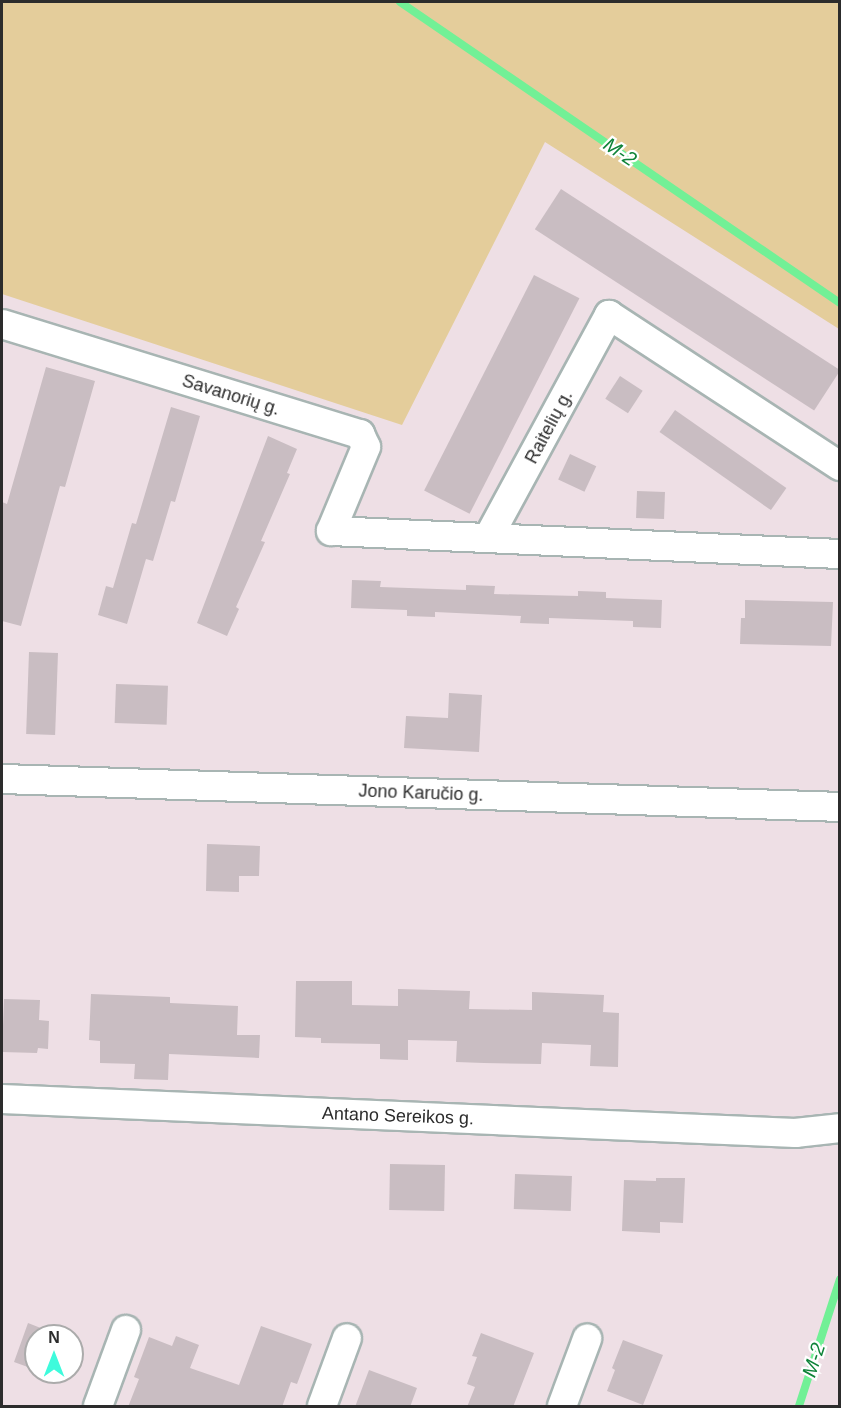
<!DOCTYPE html>
<html>
<head>
<meta charset="utf-8">
<style>
	body { margin:0 }
	#map { position:relative; width:841px; height:1408px; overflow:hidden; background:#eedfe5; font-family:Helvetica,sans-serif }
	div>[style] { position:absolute }
	[style*='--x'] { left:calc(var(--x)*1px); top:calc(var(--y)*1px); width:calc(var(--w)*1px); rotate:calc(var(--a)*1deg) }
	.green>* { inset:0; background:#e4cd9b }
	.stream>* { height:8px; margin:-4px; padding:0 4px; transform-origin:4px; border-radius:4px; background:#72f096 }
	.building>* { inset:0; background:#c9bdc2; transform-origin:0 0 }
	.roads { filter:drop-shadow(2px 0 #a8b5b3) drop-shadow(-2px 0 #a8b5b3) drop-shadow(0 2px #a8b5b3) drop-shadow(0 -2px #a8b5b3) }
	.minor>* { height:28px; margin:-14px; padding:0 14px; transform-origin:14px; border-radius:14px; background:#fff }
	span { translate:-50% -50%; white-space:nowrap; text-align:center; line-height:1.15; -webkit-text-stroke:4.5px #fff; paint-order:stroke }
	.street-label { font-size:18px; color:#2c2c2c }
	.water-label { font-size:20px; color:#0e8338; font-style:italic }
	.frame { position:absolute; inset:0; border:3px solid #2c2c2c; pointer-events:none }
	.north { position:absolute; left:24px; top:1324px; width:60px; height:60px; box-sizing:border-box; background:#fff; border:2px solid #ababab; border-radius:50%; rotate:0deg; font-size:16px; font-weight:700; line-height:24px; text-align:center; color:#2c2c2c }
	.north::after { content:''; display:block; margin:auto; width:21px; height:27px; background:#3efbdc; clip-path:polygon(50% 0,100% 100%,50% 72%,0 100%) }
</style>
</head>
<body>
<div id="map">
	<div class="green">
		<div style="clip-path:polygon(2px 2px,839px 2px,839px 329px,545px 142px,402px 425px,2px 294px)"></div>
	</div>
	<div class="stream">
		<div style="--x:400;--y:2;--w:533;--a:34.38"></div>
		<div style="--x:799;--y:1406;--w:133;--a:-72.1"></div>
	</div>
	<div class="building">
		<div style="left:561px;top:189px;width:333px;height:48px;rotate:33deg"></div>
		<div style="left:534px;top:275px;width:51px;height:242px;rotate:27deg"></div>
		<div style="clip-path:polygon(46px 367px,95px 381px,65px 487px,60px 486px,21px 626px,2px 621px,2px 502px,7px 504px)"></div>
		<div style="left:620px;top:376px;width:27px;height:27px;rotate:33deg"></div>
		<div style="clip-path:polygon(171px 407px,200px 416px,175px 502px,171px 501px,153px 561px,146px 559px,127px 624px,98px 615px,106px 586px,113px 588px,132px 523px,136px 524px)"></div>
		<div style="left:675px;top:410px;width:136px;height:27px;rotate:35deg"></div>
		<div style="clip-path:polygon(268px 436px,297px 449px,287px 473px,290px 474px,261px 541px,265px 542px,236px 607px,239px 609px,227px 636px,197px 623px)"></div>
		<div style="left:570px;top:454px;width:29px;height:28px;rotate:25deg"></div>
		<div style="left:637px;top:491px;width:28px;height:27px;rotate:2deg"></div>
		<div style="clip-path:polygon(352px 580px,381px 581px,380px 587px,466px 590px,466px 585px,495px 586px,494px 594px,578px 596px,578px 591px,606px 592px,606px 598px,662px 600px,661px 628px,633px 627px,633px 621px,549px 618px,549px 624px,520px 623px,521px 616px,435px 612px,435px 617px,407px 616px,407px 610px,351px 608px)"></div>
		<div style="clip-path:polygon(745px 600px,833px 602px,831px 646px,740px 644px,741px 618px,745px 618px)"></div>
		<div style="left:29px;top:652px;width:29px;height:82px;rotate:2deg"></div>
		<div style="left:116px;top:684px;width:52px;height:39px;rotate:2deg"></div>
		<div style="clip-path:polygon(449px 693px,482px 695px,479px 752px,404px 748px,406px 716px,448px 718px)"></div>
		<div style="clip-path:polygon(207px 844px,260px 846px,259px 876px,239px 876px,239px 892px,206px 891px)"></div>
		<div style="clip-path:polygon(296px 981px,352px 981px,352px 1005px,398px 1006px,398px 989px,470px 991px,469px 1009px,532px 1010px,532px 992px,604px 995px,603px 1012px,619px 1013px,618px 1067px,590px 1066px,591px 1045px,542px 1043px,541px 1064px,484px 1063px,456px 1062px,457px 1041px,408px 1040px,408px 1060px,380px 1059px,380px 1044px,321px 1043px,321px 1038px,295px 1037px)"></div>
		<div style="clip-path:polygon(91px 994px,170px 997px,170px 1003px,238px 1006px,237px 1035px,260px 1035px,259px 1058px,169px 1054px,168px 1080px,134px 1079px,135px 1064px,100px 1063px,100px 1041px,89px 1040px)"></div>
		<div style="clip-path:polygon(4px 999px,40px 1000px,39px 1020px,49px 1021px,48px 1049px,38px 1048px,37px 1053px,2px 1052px)"></div>
		<div style="left:390px;top:1164px;width:55px;height:46px;rotate:1deg"></div>
		<div style="left:515px;top:1174px;width:57px;height:35px;rotate:2deg"></div>
		<div style="clip-path:polygon(656px 1178px,685px 1178px,683px 1223px,660px 1222px,660px 1233px,622px 1231px,624px 1180px,656px 1181px)"></div>
		<div style="clip-path:polygon(28px 1323px,61px 1336px,36px 1336px,36px 1370px,14px 1362px)"></div>
		<div style="clip-path:polygon(261px 1326px,312px 1344px,297px 1384px,291px 1382px,282px 1407px,128px 1407px,139px 1379px,134px 1377px,149px 1337px,172px 1346px,176px 1336px,199px 1345px,190px 1368px,239px 1385px)"></div>
		<div style="clip-path:polygon(481px 1333px,534px 1353px,513px 1407px,467px 1407px,475px 1387px,467px 1384px,477px 1357px,472px 1356px)"></div>
		<div style="clip-path:polygon(623px 1340px,663px 1355px,643px 1405px,607px 1391px,615px 1370px,612px 1368px)"></div>
		<div style="clip-path:polygon(369px 1370px,417px 1388px,410px 1407px,355px 1407px)"></div>
	</div>
	<div class="roads">
		<div class="minor">
			<div style="--x:2;--y:324;--w:375;--a:17.1"></div>
			<div style="--x:360;--y:434;--w:14;--a:65"></div>
			<div style="--x:366;--y:447;--w:91;--a:112.6"></div>
			<div style="--x:331;--y:531;--w:510;--a:2.59"></div>
			<div style="--x:488;--y:538;--w:254;--a:-61.5"></div>
			<div style="--x:609;--y:315;--w:276;--a:33.2"></div>
			<div style="--x:2;--y:779;--w:838;--a:1.91"></div>
			<div style="--x:2;--y:1099;--w:794;--a:2.46"></div>
			<div style="--x:795;--y:1133;--w:45;--a:-6.3"></div>
			<div style="--x:98;--y:1406;--w:81;--a:-69.8"></div>
			<div style="--x:322;--y:1406;--w:72;--a:-69.8"></div>
			<div style="--x:562;--y:1406;--w:72;--a:-69.5"></div>
		</div>
	</div>
	<div class="street-label">
		<span style="left:231px;top:395px;rotate:17deg">Savanorių g.</span>
		<span style="left:549px;top:427px;rotate:-62deg">Raitelių g.</span>
		<span style="left:421px;top:793px;rotate:2deg">Jono Karučio g.</span>
		<span style="left:398px;top:1116px;rotate:2deg">Antano Sereikos g.</span>
	</div>
	<div class="water-label">
		<span style="left:620px;top:152px;rotate:34deg">M-2</span>
		<span style="left:814px;top:1360px;rotate:-72deg">M-2</span>
	</div>
	<div class="frame"></div>
	<div class="north">N</div>
</div>
</body>
</html>
